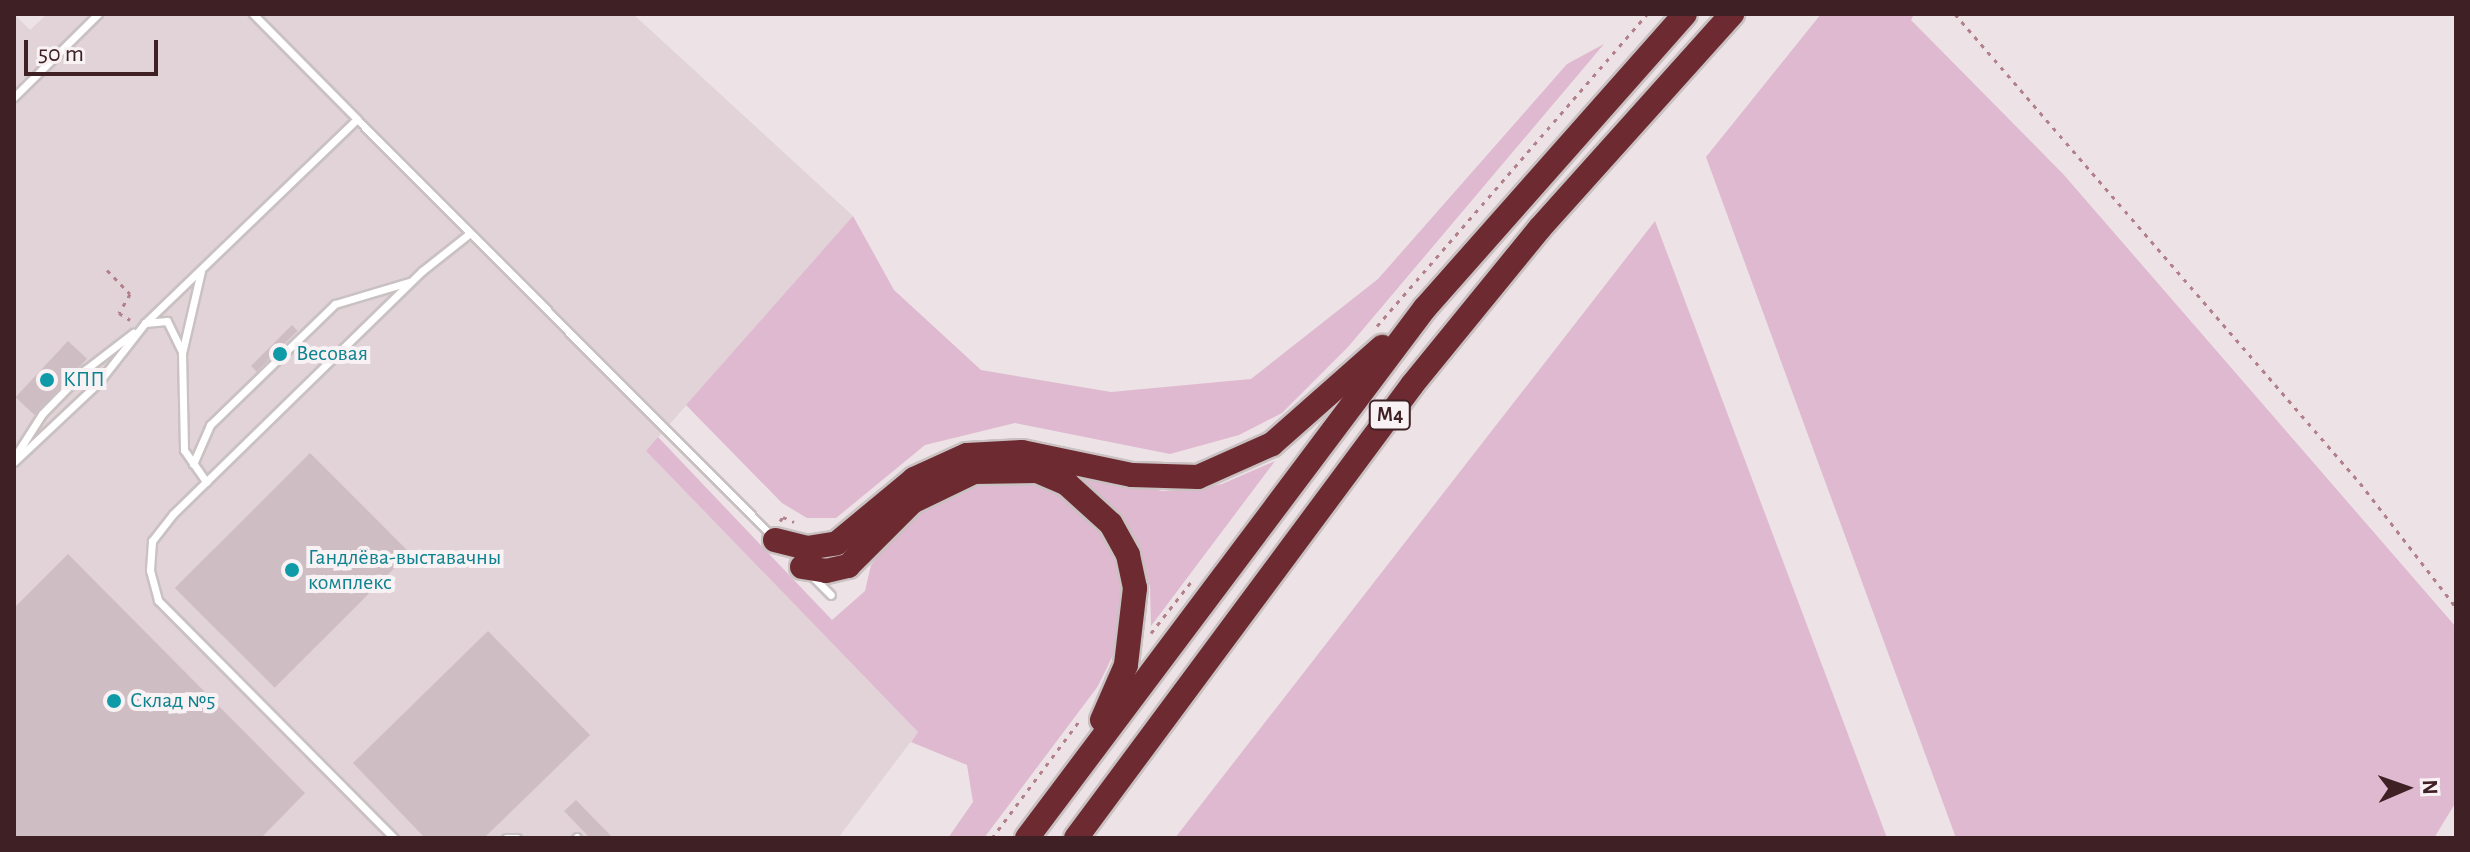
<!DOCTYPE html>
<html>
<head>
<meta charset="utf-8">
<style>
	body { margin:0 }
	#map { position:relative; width:2470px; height:852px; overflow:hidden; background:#ede2e5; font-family:"Alegreya Sans",sans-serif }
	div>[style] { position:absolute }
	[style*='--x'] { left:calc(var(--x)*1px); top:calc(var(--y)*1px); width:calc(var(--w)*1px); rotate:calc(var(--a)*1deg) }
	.built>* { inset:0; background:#e1d3d7 }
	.green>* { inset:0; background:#dfb9d0 }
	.building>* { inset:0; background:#cebec3; transform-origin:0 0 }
	.path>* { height:3px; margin-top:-1.5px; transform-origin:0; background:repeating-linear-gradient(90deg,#b2808a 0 4px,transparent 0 10px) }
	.roads { filter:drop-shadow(2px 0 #c9c1c2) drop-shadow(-2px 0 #c9c1c2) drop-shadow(0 2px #c9c1c2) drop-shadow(0 -2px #c9c1c2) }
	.lane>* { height:7px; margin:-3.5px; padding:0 3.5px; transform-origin:3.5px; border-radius:3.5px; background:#fff }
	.highway>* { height:24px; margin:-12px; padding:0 12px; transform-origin:12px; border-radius:12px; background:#6d2a30 }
	.dots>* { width:22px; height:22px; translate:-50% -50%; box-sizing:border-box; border:4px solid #f9f2f5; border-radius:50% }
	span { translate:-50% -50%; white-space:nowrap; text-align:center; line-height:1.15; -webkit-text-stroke:8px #f9f2f5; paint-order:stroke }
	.shield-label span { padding:2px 6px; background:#f9f2f5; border:2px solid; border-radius:6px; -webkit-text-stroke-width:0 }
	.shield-label { font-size:20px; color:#3f2025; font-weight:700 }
	.culture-label { font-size:22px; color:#0d838f }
	.left { translate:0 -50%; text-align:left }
	.frame { position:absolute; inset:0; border:16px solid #3f2025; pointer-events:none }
	.north { position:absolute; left:2366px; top:748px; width:80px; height:80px; -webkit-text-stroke:6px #f9f2f5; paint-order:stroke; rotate:88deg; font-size:22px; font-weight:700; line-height:32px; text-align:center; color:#3f2025 }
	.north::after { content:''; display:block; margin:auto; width:28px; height:36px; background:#3f2025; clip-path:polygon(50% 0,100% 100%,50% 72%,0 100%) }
	.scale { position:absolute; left:24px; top:40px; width:134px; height:36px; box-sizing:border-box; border:4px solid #3f2025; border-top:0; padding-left:10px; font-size:24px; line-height:28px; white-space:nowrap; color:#3f2025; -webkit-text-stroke:6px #f9f2f5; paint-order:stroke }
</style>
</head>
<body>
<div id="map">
	<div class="built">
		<div style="clip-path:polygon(14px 14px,30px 30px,47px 14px,633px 14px,853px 216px,646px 451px,918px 732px,838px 838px,14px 838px)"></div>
	</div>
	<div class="green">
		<div style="clip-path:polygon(1821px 14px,1914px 14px,1911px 20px,2064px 175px,2456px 627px,2456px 802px,2434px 838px,1956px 838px,1706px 157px)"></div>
		<div style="clip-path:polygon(1604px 44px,1348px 347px,1282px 413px,1239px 435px,1170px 454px,1015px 423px,925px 445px,836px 518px,807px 518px,782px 503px,686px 405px,853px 216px,894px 290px,981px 370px,1111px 392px,1251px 379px,1378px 279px,1567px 64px)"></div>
		<div style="clip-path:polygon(1655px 221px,1887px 838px,1175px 838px)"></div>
		<div style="clip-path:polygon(658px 437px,832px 620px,865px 591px,871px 565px,905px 521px,952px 491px,998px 479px,1033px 477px,1095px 515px,1118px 551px,1126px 602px,1120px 641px,1098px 686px,984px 838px,948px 838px,973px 802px,967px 765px,911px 742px,918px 732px,646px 451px)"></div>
		<div style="clip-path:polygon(1275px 461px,1151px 626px,1150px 587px,1139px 547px,1117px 513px,1088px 485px,1055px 472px,1058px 468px,1162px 491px,1192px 490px,1222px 484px)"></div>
	</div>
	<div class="building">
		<div style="left:292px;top:325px;width:8px;height:58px;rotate:45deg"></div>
		<div style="left:68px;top:341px;width:26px;height:77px;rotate:43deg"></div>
		<div style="left:310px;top:453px;width:141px;height:191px;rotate:45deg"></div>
		<div style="clip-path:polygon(68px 554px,305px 793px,261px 838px,14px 838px,14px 608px)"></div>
		<div style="clip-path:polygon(488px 631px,590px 735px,484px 838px,425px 838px,353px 763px)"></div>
		<div style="clip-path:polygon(576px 800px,613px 838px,590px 838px,564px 811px)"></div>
	</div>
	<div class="path">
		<div style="--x:1955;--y:14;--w:620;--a:49.19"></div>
		<div style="--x:2360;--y:483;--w:157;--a:52.3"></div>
		<div style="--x:107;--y:270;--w:33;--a:46"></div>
		<div style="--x:130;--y:294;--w:22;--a:120"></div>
		<div style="--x:119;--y:313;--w:13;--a:32"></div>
		<div style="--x:1377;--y:326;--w:413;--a:-49.1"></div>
		<div style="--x:780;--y:521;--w:5;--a:-53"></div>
		<div style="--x:783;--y:517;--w:12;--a:24"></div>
		<div style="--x:1151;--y:633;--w:65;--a:-51.9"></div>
		<div style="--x:992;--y:838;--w:147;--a:-53.3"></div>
	</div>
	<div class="roads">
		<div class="lane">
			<div style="--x:14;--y:97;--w:118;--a:-44.7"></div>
			<div style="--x:357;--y:119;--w:590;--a:45.14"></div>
			<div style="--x:201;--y:271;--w:84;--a:103"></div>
			<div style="--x:182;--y:353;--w:97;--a:88.8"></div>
			<div style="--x:184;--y:450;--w:39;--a:55"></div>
			<div style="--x:145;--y:323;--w:22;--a:-5"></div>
			<div style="--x:167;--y:321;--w:34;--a:64"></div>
			<div style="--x:14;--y:458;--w:52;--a:-57.5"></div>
			<div style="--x:42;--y:414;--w:62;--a:-45.7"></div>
			<div style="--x:85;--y:370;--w:61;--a:-37.6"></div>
			<div style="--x:14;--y:462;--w:115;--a:-43.2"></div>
			<div style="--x:98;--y:383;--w:76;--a:-51.9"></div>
			<div style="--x:145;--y:323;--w:294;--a:-43.9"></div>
			<div style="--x:357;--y:119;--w:148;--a:-134.7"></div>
			<div style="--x:193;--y:464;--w:43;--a:-66.4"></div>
			<div style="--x:210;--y:425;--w:174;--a:-44.1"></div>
			<div style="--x:335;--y:304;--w:77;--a:-16.6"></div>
			<div style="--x:813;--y:577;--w:25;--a:45"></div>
			<div style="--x:394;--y:838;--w:335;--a:-134.8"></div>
			<div style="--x:158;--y:600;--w:31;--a:-105"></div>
			<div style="--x:150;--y:570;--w:29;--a:-86"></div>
			<div style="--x:152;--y:541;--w:34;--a:-52"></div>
			<div style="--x:173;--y:514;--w:348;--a:-44.3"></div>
			<div style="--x:422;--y:271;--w:61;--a:-38.4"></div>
			<div style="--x:506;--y:838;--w:11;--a:0"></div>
			<div style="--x:576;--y:838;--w:1;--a:-45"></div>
		</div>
		<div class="highway">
			<div style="--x:775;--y:540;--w:33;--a:14"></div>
			<div style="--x:807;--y:548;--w:30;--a:-9"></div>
			<div style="--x:837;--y:543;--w:100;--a:-39.7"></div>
			<div style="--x:914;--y:479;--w:58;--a:-24.4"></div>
			<div style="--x:967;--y:455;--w:55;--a:-3.1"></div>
			<div style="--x:1022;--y:452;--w:112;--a:11.8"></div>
			<div style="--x:1132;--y:475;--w:66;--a:1.7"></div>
			<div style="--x:1198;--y:477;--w:81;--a:-24"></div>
			<div style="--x:1272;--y:444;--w:147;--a:-41.4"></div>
			<div style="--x:802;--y:567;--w:24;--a:9"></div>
			<div style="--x:826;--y:571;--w:23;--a:-13"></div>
			<div style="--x:848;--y:566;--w:91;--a:-45"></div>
			<div style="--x:912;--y:502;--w:69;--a:-25.8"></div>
			<div style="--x:974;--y:472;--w:63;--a:-0.9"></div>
			<div style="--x:1037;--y:471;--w:33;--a:23"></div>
			<div style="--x:1067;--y:484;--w:59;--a:42.3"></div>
			<div style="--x:1111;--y:524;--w:35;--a:61"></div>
			<div style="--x:1128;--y:555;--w:34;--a:78"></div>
			<div style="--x:1135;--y:588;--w:78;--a:96.7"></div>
			<div style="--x:1126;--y:665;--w:60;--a:113.6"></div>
			<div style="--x:1027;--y:838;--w:663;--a:-53.1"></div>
			<div style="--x:1425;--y:308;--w:392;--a:-48.5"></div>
			<div style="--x:1076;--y:838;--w:564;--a:-53.43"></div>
			<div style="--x:1412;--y:385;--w:203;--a:-50.8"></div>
			<div style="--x:1540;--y:228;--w:288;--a:-48.1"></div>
		</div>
	</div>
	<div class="dots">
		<div style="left:280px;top:354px;background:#0f9aa8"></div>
		<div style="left:47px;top:380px;background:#0f9aa8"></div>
		<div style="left:292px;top:570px;background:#0f9aa8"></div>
		<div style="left:114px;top:701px;background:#0f9aa8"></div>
	</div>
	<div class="shield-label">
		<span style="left:1390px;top:415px">М4</span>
	</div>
	<div class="culture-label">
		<span class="left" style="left:296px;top:354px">Весовая</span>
		<span class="left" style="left:63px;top:380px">КПП</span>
		<span class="left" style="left:308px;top:570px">Гандлёва-выставачны<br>комплекс</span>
		<span class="left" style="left:130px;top:701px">Склад №5</span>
	</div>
	<div class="frame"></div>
	<div class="north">N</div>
	<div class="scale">50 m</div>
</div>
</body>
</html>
